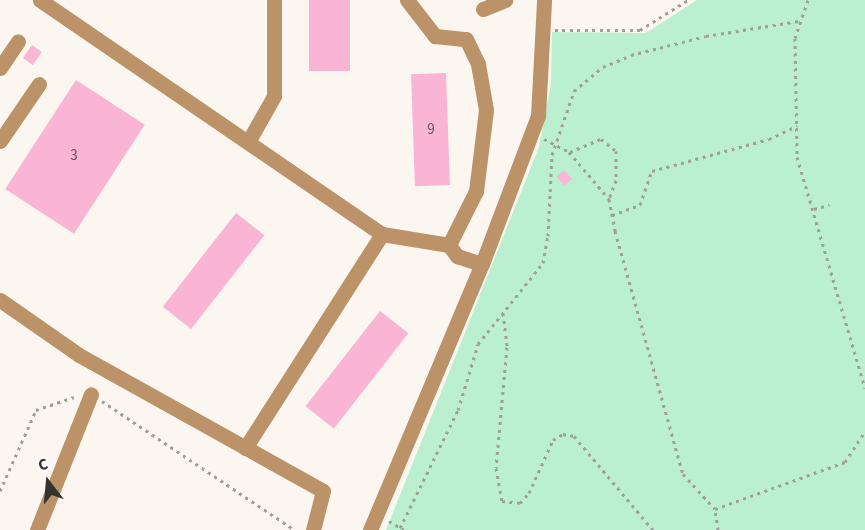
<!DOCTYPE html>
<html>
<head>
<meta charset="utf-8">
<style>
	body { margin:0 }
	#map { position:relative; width:865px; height:530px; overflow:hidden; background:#fcf6f0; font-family:"Source Sans 3",sans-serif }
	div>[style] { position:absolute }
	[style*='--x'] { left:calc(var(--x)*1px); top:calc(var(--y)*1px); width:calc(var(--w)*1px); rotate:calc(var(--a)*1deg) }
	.green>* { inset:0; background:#baf0d0 }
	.building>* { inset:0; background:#f9b5d3; transform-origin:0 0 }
	.path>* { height:3px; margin-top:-1.5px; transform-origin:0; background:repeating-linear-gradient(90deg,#a29e99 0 3px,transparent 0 7.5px) }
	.minor>* { height:15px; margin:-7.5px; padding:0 7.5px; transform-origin:7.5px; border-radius:7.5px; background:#bc9368 }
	span { translate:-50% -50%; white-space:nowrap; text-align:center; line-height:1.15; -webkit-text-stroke:4.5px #fff; paint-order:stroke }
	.number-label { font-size:15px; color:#665459 }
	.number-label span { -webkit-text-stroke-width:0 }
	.north { position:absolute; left:18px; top:452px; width:60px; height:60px; -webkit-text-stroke:4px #fff; paint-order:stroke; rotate:344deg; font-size:16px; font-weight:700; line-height:24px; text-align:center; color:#353330 }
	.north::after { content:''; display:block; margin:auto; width:21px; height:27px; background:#353330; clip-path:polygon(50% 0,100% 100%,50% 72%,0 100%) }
</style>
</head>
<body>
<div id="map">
	<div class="green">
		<div style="clip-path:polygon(697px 0,865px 0,865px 530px,386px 530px,539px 147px,551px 83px,552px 32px,646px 33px)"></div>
	</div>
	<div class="building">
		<div style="left:309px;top:0;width:41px;height:71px"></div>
		<div style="left:32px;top:45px;width:12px;height:16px;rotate:35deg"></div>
		<div style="left:446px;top:73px;width:112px;height:35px;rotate:88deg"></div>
		<div style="left:76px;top:80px;width:82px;height:130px;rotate:33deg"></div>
		<div style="left:564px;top:170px;width:12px;height:10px;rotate:48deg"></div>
		<div style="left:236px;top:213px;width:36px;height:119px;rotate:38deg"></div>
		<div style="left:380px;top:311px;width:36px;height:121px;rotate:38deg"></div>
	</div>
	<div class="path">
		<div style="--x:808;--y:0;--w:40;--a:108.9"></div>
		<div style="--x:795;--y:38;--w:119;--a:89"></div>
		<div style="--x:797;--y:157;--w:241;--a:73.6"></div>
		<div style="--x:555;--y:30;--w:85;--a:0"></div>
		<div style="--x:640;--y:30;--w:57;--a:-32"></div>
		<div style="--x:544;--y:139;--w:28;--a:27"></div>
		<div style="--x:569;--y:152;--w:62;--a:49.6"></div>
		<div style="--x:609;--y:199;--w:33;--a:79"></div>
		<div style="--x:615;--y:231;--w:252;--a:74.4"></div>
		<div style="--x:683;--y:474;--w:47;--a:47.6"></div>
		<div style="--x:570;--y:152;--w:34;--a:-23"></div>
		<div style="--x:601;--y:139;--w:19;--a:39"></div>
		<div style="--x:616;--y:151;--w:29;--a:90"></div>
		<div style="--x:616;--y:180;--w:20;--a:110"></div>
		<div style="--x:814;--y:209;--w:16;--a:-15"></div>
		<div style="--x:612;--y:215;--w:30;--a:-20"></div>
		<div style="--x:640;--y:205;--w:36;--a:-71"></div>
		<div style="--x:652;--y:171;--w:121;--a:-15.3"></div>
		<div style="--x:769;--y:139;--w:31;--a:-25"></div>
		<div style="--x:503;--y:313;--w:34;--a:83"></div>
		<div style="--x:507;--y:347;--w:121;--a:95.2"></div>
		<div style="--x:496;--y:468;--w:34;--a:80"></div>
		<div style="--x:502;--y:501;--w:18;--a:6"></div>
		<div style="--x:520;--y:503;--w:13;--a:-48"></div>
		<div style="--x:529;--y:493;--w:58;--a:-65.6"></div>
		<div style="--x:553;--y:440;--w:12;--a:-31"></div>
		<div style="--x:563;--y:434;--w:11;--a:10"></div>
		<div style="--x:574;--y:436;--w:123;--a:50"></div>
		<div style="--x:102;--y:401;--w:232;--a:33.8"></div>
		<div style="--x:0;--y:491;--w:89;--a:-66"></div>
		<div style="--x:36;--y:410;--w:40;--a:-18.9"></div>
		<div style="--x:389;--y:521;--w:17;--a:31"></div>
		<div style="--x:400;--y:528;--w:131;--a:-63.8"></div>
		<div style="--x:458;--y:410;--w:69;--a:-73.1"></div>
		<div style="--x:478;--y:344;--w:104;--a:-51.3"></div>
		<div style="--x:543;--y:263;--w:27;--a:-80"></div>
		<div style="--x:548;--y:236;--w:81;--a:-87.2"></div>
		<div style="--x:552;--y:155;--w:68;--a:-71"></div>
		<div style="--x:574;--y:91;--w:38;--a:-40"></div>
		<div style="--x:603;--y:67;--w:30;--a:-23"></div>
		<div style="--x:631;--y:55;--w:77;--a:-14.2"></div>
		<div style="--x:706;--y:36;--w:94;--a:-9.2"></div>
		<div style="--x:718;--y:530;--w:21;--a:-98"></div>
		<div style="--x:715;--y:509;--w:138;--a:-19.9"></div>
		<div style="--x:845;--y:462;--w:37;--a:-57"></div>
	</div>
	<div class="minor">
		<div style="--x:40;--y:0;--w:414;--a:34.4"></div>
		<div style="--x:382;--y:234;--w:254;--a:122.6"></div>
		<div style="--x:407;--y:0;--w:46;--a:52.1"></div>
		<div style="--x:435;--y:36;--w:31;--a:6"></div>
		<div style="--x:466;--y:39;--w:28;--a:64"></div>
		<div style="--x:478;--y:64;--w:47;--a:80.1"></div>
		<div style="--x:486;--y:110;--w:82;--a:97"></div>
		<div style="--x:476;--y:191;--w:60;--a:116.6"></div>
		<div style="--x:483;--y:9;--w:24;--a:-22"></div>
		<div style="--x:0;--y:68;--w:32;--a:-56"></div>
		<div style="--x:0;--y:141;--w:69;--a:-55.6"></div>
		<div style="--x:248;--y:142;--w:53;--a:-60.5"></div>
		<div style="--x:274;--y:96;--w:96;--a:-90"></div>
		<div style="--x:382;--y:234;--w:68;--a:9.3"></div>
		<div style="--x:449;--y:245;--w:14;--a:54"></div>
		<div style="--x:457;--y:256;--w:26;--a:18"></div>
		<div style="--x:0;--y:300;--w:96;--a:34.8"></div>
		<div style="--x:79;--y:355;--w:279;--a:29.1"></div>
		<div style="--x:323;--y:491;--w:40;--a:104.4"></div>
		<div style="--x:37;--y:530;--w:146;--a:-68.3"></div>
		<div style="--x:370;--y:530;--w:289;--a:-67.2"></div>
		<div style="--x:482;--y:264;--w:158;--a:-69.3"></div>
		<div style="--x:538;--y:116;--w:116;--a:-87"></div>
	</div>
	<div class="number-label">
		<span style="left:431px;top:130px">9</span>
		<span style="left:74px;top:156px">3</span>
	</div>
	<div class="north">С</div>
</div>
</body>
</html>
